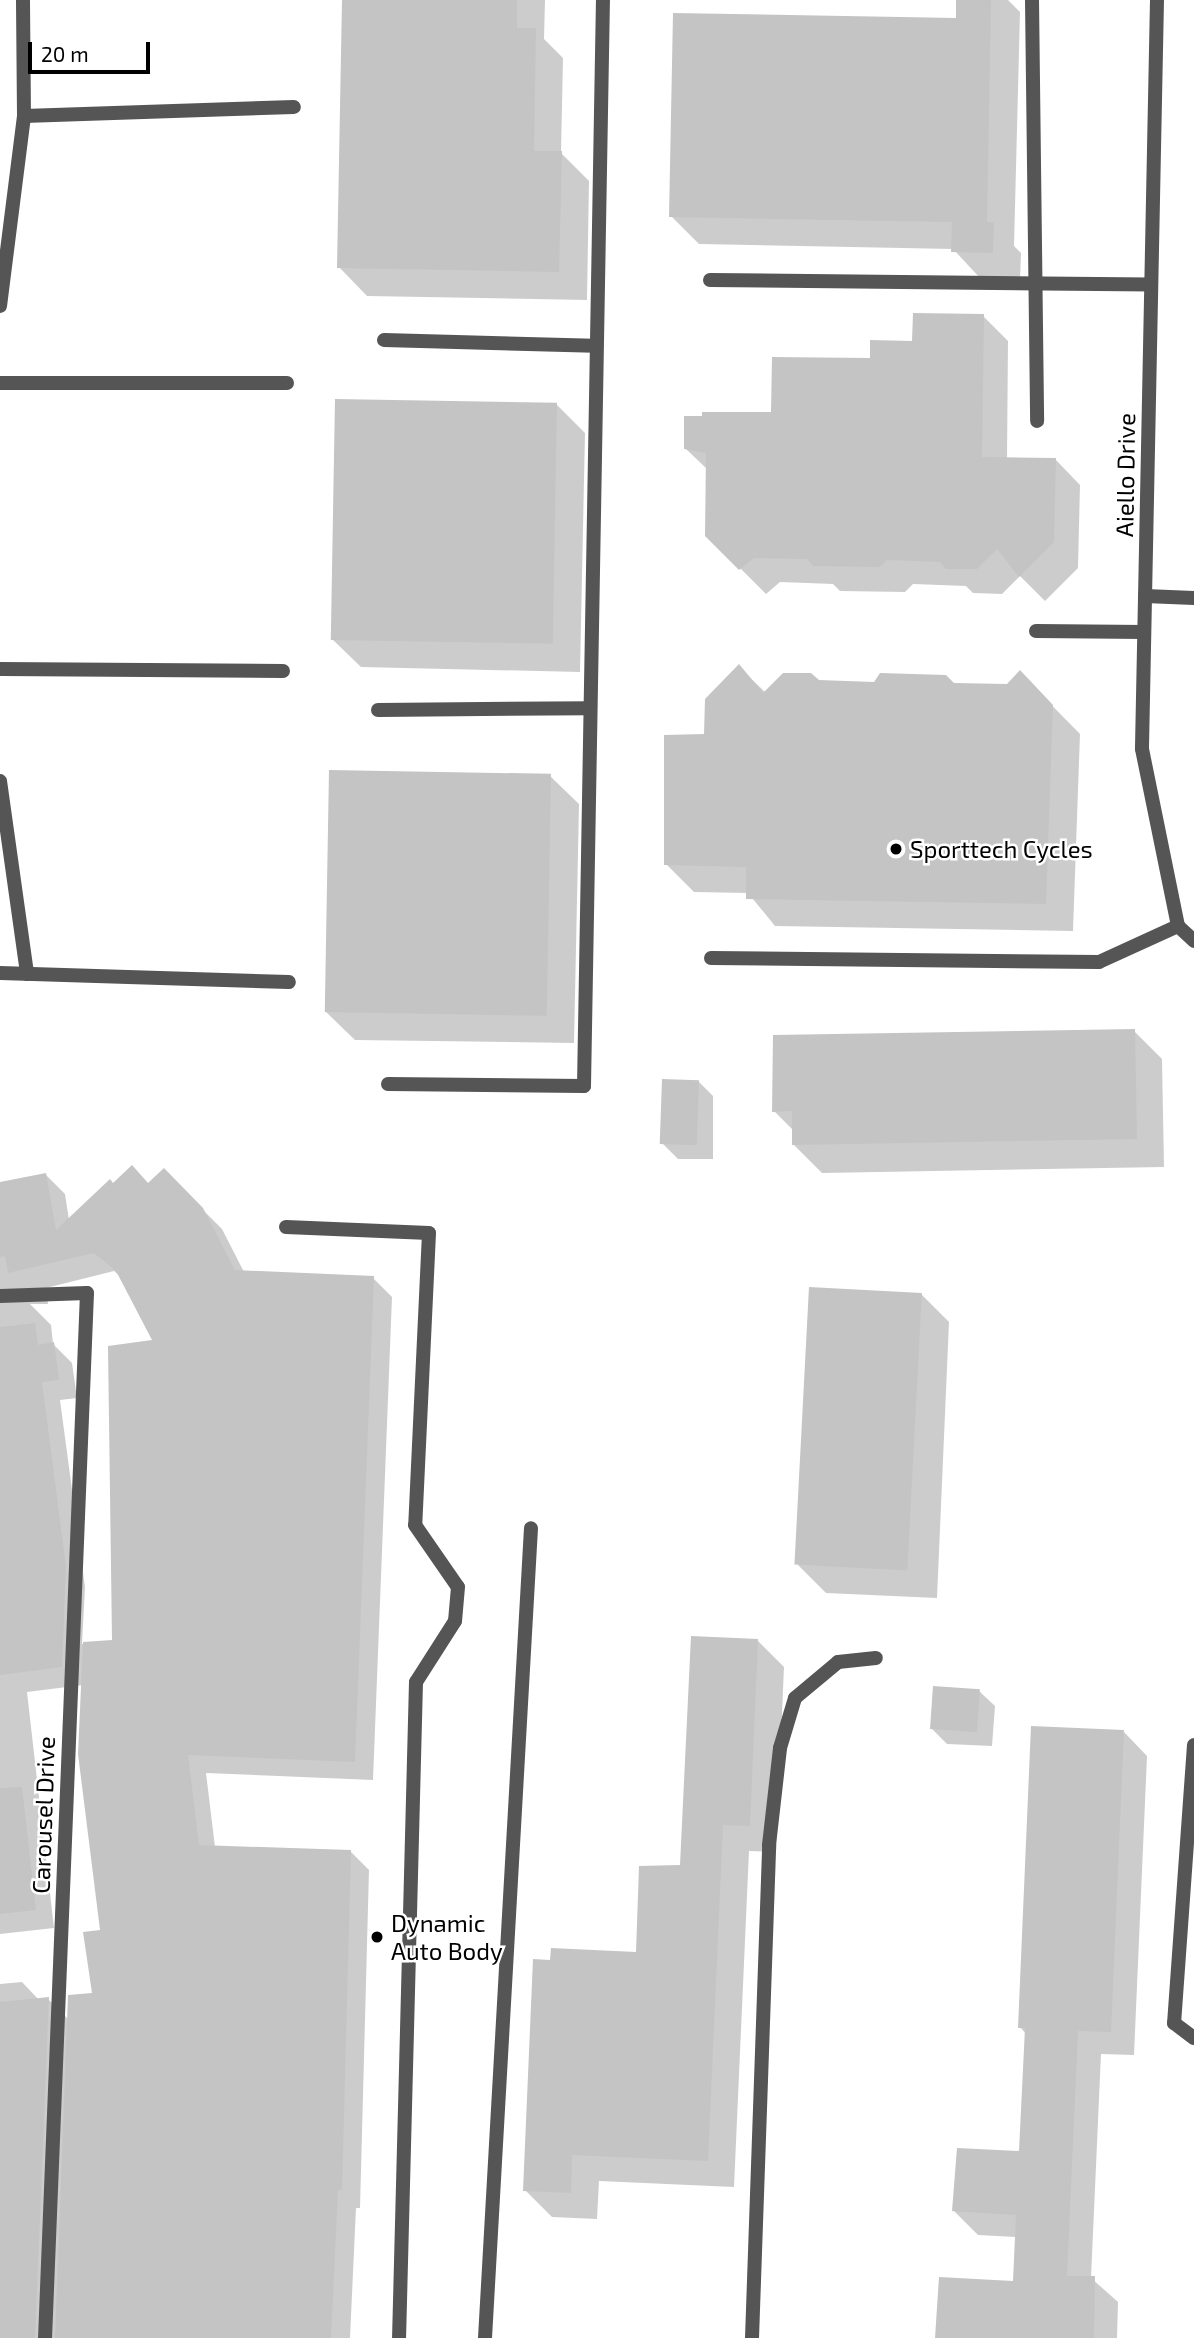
<!DOCTYPE html>
<html>
<head>
<meta charset="utf-8">
<style>
	body { margin:0 }
	#map { position:relative; width:1194px; height:2338px; overflow:hidden; background:#fff; font-family:"Exo 2",sans-serif }
	div>[style] { position:absolute }
	[style*='--x'] { left:calc(var(--x)*1px); top:calc(var(--y)*1px); width:calc(var(--w)*1px); rotate:calc(var(--a)*1deg) }
	.shadow>* { inset:0; background:#0003 }
	.building>* { inset:0; background:#c4c4c4; transform-origin:0 0 }
	.lane>* { height:14px; margin:-7px; padding:0 7px; transform-origin:7px; border-radius:7px; background:#555 }
	.street>* { height:14px; margin:-7px; padding:0 7px; transform-origin:7px; border-radius:7px; background:#555 }
	.dots>* { width:19px; height:19px; translate:-50% -50%; box-sizing:border-box; border:4px solid #fff; border-radius:50% }
	span { translate:-50% -50%; white-space:nowrap; text-align:center; line-height:1.15; -webkit-text-stroke:5px #fff; paint-order:stroke }
	.street-label { font-size:24px; color:#000 }
	.poi-label { font-size:24px; color:#000 }
	.left { translate:0 -50%; text-align:left }
	.scale { position:absolute; left:28px; top:42px; width:122px; height:32px; box-sizing:border-box; border:4px solid #000; border-top:0; padding-left:9px; font-size:21px; line-height:24px; white-space:nowrap; color:#000; -webkit-text-stroke:5px #fff; paint-order:stroke }
</style>
</head>
<body>
<div id="map">
	<div class="shadow">
		<div style="clip-path:polygon(344px 0,545px 0,544px 39px,563px 58px,561px 153px,589px 181px,587px 300px,367px 296px,339px 267px)"></div>
		<div style="clip-path:polygon(958px 0,1008px 0,1020px 12px,1014px 246px,1021px 253px,1020px 280px,981px 279px,953px 249px,699px 244px,671px 216px,957px 20px)"></div>
		<div style="clip-path:polygon(983px 316px,1008px 341px,1007px 459px,1055px 459px,1080px 485px,1078px 568px,1045px 601px,1020px 576px,1002px 594px,973px 593px,966px 586px,913px 584px,905px 592px,840px 591px,833px 584px,780px 582px,766px 594px,707px 535px,708px 470px,686px 449px,773px 414px,872px 359px)"></div>
		<div style="clip-path:polygon(557px 405px,585px 433px,580px 672px,361px 667px,332px 639px)"></div>
		<div style="clip-path:polygon(739px 667px,766px 693px,819px 682px,1008px 686px,1020px 673px,1080px 734px,1073px 931px,775px 926px,748px 893px,694px 892px,666px 864px,706px 736px)"></div>
		<div style="clip-path:polygon(550px 776px,579px 804px,574px 1043px,355px 1040px,326px 1012px)"></div>
		<div style="clip-path:polygon(1134px 1031px,1162px 1059px,1164px 1167px,822px 1173px,794px 1145px,794px 1131px,774px 1111px)"></div>
		<div style="clip-path:polygon(698px 1081px,713px 1096px,713px 1159px,678px 1159px,663px 1144px)"></div>
		<div style="clip-path:polygon(evenodd,164px 1171px,222px 1229px,244px 1272px,373px 1278px,392px 1297px,373px 1780px,206px 1773px,215px 1847px,350px 1851px,369px 1870px,360px 2208px,356px 2208px,350px 2338px,0 2338px,0 1984px,22px 1982px,39px 2000px,48px 1999px,69px 2020px,94px 1994px,102px 1931px,83px 1685px,27px 1692px,54px 1928px,0 1934px,0 1183px,46px 1175px,65px 1194px,69px 1220px,113px 1186px,149px 1185px,164px 1171px,114px 1271px,121px 1277px,155px 1341px,114px 1641px,82px 1644px,85px 1587px,60px 1400px,77px 1398px,72px 1363px,53px 1344px,51px 1325px,30px 1304px,48px 1304px,46px 1288px,114px 1271px)"></div>
		<div style="clip-path:polygon(921px 1294px,949px 1322px,937px 1598px,826px 1593px,798px 1565px)"></div>
		<div style="clip-path:polygon(757px 1640px,784px 1667px,776px 1852px,749px 1851px,734px 2187px,599px 2181px,597px 2219px,552px 2217px,525px 2190px,551px 1961px,637px 1954px,682px 1866px)"></div>
		<div style="clip-path:polygon(979px 1691px,995px 1706px,992px 1746px,947px 1744px,932px 1729px)"></div>
		<div style="clip-path:polygon(1124px 1732px,1147px 1756px,1134px 2055px,1101px 2054px,1091px 2278px,1118px 2302px,1117px 2338px,937px 2338px,1014px 2283px,1016px 2237px,978px 2235px,954px 2211px,1020px 2153px,1026px 2034px,1020px 2027px)"></div>
	</div>
	<div class="building">
		<div style="clip-path:polygon(342px 0,517px 0,517px 28px,536px 28px,534px 151px,562px 151px,559px 272px,337px 268px)"></div>
		<div style="clip-path:polygon(956px 0,991px 0,987px 222px,994px 223px,993px 253px,951px 252px,952px 222px,669px 217px,673px 13px,956px 18px)"></div>
		<div style="clip-path:polygon(913px 313px,984px 314px,982px 457px,1056px 458px,1054px 542px,1019px 577px,997px 549px,977px 569px,946px 569px,940px 562px,887px 560px,880px 567px,813px 566px,807px 559px,754px 558px,739px 570px,705px 536px,706px 453px,684px 449px,684px 416px,702px 416px,702px 412px,771px 412px,772px 357px,870px 358px,870px 340px,912px 341px)"></div>
		<div style="left:335px;top:399px;width:222px;height:241px;rotate:1deg"></div>
		<div style="clip-path:polygon(739px 664px,763px 693px,783px 673px,811px 673px,819px 680px,874px 682px,880px 673px,946px 675px,954px 683px,1007px 684px,1020px 670px,1053px 705px,1046px 904px,746px 899px,746px 867px,664px 865px,664px 735px,704px 734px,705px 699px)"></div>
		<div style="left:329px;top:770px;width:222px;height:242px;rotate:1deg"></div>
		<div style="clip-path:polygon(1135px 1029px,1137px 1139px,792px 1145px,792px 1111px,772px 1112px,773px 1035px)"></div>
		<div style="left:662px;top:1079px;width:37px;height:65px;rotate:2deg"></div>
		<div style="clip-path:polygon(132px 1165px,148px 1183px,164px 1168px,203px 1208px,235px 1270px,374px 1276px,355px 1762px,188px 1755px,199px 1845px,351px 1850px,342px 2190px,338px 2190px,331px 2338px,55px 2338px,68px 1995px,92px 1993px,83px 1932px,100px 1930px,78px 1754px,83px 1642px,112px 1640px,108px 1346px,152px 1340px,116px 1271px,94px 1253px,8px 1273px,5px 1256px,0 1257px,0 1182px,46px 1173px,56px 1230px,110px 1179px,113px 1183px)"></div>
		<div style="left:809px;top:1287px;width:113px;height:278px;rotate:3deg"></div>
		<div style="clip-path:polygon(35px 1323px,38px 1345px,54px 1342px,59px 1380px,42px 1382px,66px 1567px,62px 1667px,0 1675px,0 1327px)"></div>
		<div style="clip-path:polygon(691px 1636px,758px 1639px,750px 1826px,723px 1825px,708px 2161px,572px 2155px,571px 2193px,523px 2191px,533px 1959px,550px 1960px,551px 1948px,636px 1952px,639px 1866px,680px 1865px)"></div>
		<div style="left:933px;top:1686px;width:47px;height:43px;rotate:4deg"></div>
		<div style="clip-path:polygon(1031px 1726px,1124px 1730px,1111px 2032px,1078px 2031px,1067px 2276px,1095px 2276px,1094px 2338px,935px 2338px,939px 2277px,1013px 2281px,1016px 2215px,952px 2211px,957px 2148px,1019px 2151px,1025px 2028px,1018px 2028px)"></div>
		<div style="clip-path:polygon(22px 1787px,36px 1910px,0 1914px,0 1788px)"></div>
		<div style="clip-path:polygon(49px 1997px,35px 2338px,0 2338px,0 2002px)"></div>
	</div>
	<div class="lane">
		<div style="--x:1032;--y:0;--w:421;--a:89.3"></div>
		<div style="--x:24;--y:116;--w:270;--a:-1.9"></div>
		<div style="--x:710;--y:280;--w:441;--a:0.6"></div>
		<div style="--x:384;--y:340;--w:210;--a:1.6"></div>
		<div style="--x:0;--y:383;--w:287;--a:0"></div>
		<div style="--x:1145;--y:596;--w:49;--a:2.3"></div>
		<div style="--x:1036;--y:631;--w:108;--a:0.5"></div>
		<div style="--x:0;--y:669;--w:283;--a:0.4"></div>
		<div style="--x:378;--y:710;--w:211;--a:-0.5"></div>
		<div style="--x:711;--y:958;--w:388;--a:0.6"></div>
		<div style="--x:1099;--y:962;--w:87;--a:-24.5"></div>
		<div style="--x:0;--y:973;--w:289;--a:1.8"></div>
		<div style="--x:388;--y:1084;--w:196;--a:0.6"></div>
		<div style="--x:584;--y:1086;--w:1086;--a:-89"></div>
		<div style="--x:286;--y:1227;--w:143;--a:2.4"></div>
		<div style="--x:429;--y:1233;--w:292;--a:92.7"></div>
		<div style="--x:415;--y:1525;--w:75;--a:55.3"></div>
		<div style="--x:458;--y:1587;--w:34;--a:95"></div>
		<div style="--x:455;--y:1621;--w:72;--a:122.6"></div>
		<div style="--x:416;--y:1682;--w:656;--a:91.48"></div>
		<div style="--x:0;--y:1296;--w:87;--a:-2"></div>
		<div style="--x:87;--y:1293;--w:1046;--a:92.3"></div>
		<div style="--x:1194;--y:1745;--w:279;--a:94.1"></div>
		<div style="--x:1174;--y:2023;--w:25;--a:37"></div>
		<div style="--x:485;--y:2338;--w:811;--a:-86.75"></div>
		<div style="--x:752;--y:2338;--w:493;--a:-88"></div>
		<div style="--x:769;--y:1845;--w:98;--a:-83.5"></div>
		<div style="--x:780;--y:1748;--w:52;--a:-73.3"></div>
		<div style="--x:795;--y:1698;--w:56;--a:-39.9"></div>
		<div style="--x:838;--y:1662;--w:38;--a:-6"></div>
	</div>
	<div class="street">
		<div style="--x:1157;--y:0;--w:749;--a:91.15"></div>
		<div style="--x:1142;--y:749;--w:181;--a:78.5"></div>
		<div style="--x:1178;--y:926;--w:22;--a:43"></div>
		<div style="--x:0;--y:306;--w:192;--a:-82.8"></div>
		<div style="--x:24;--y:116;--w:116;--a:-90.5"></div>
		<div style="--x:0;--y:781;--w:195;--a:82"></div>
	</div>
	<div class="dots">
		<div style="left:896px;top:849px;background:#000"></div>
		<div style="left:377px;top:1937px;background:#000"></div>
	</div>
	<div class="street-label">
		<span style="left:1125px;top:475px;rotate:-89deg">Aiello Drive</span>
		<span style="left:43px;top:1815px;rotate:-88deg">Carousel Drive</span>
	</div>
	<div class="poi-label">
		<span class="left" style="left:910px;top:849px">Sporttech Cycles</span>
		<span class="left" style="left:391px;top:1937px">Dynamic<br>Auto Body</span>
	</div>
	<div class="scale">20 m</div>
</div>
</body>
</html>
